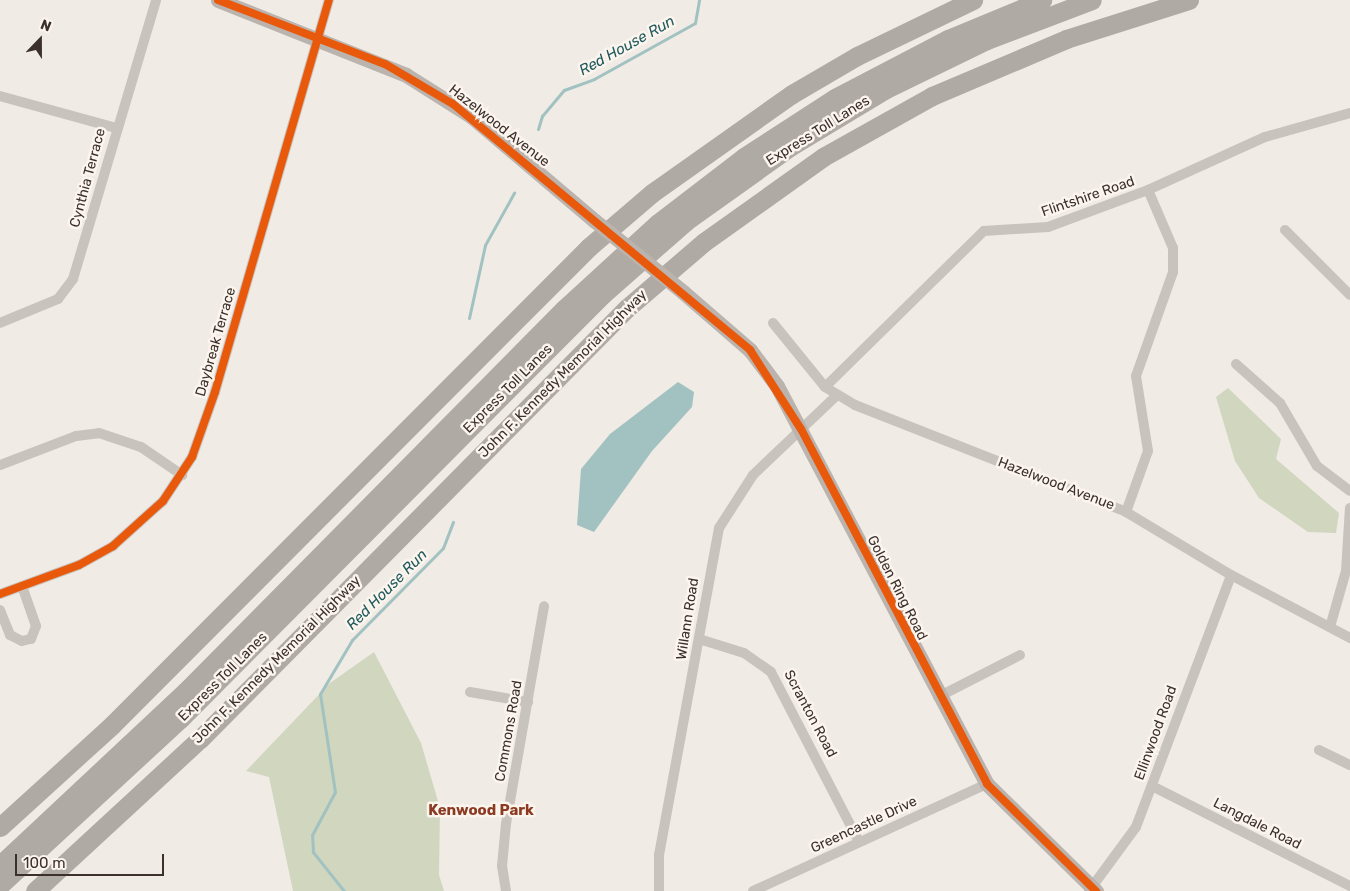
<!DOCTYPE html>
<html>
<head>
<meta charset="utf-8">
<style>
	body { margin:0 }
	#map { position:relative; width:1350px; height:891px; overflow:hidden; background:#f0ebe5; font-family:Rubik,sans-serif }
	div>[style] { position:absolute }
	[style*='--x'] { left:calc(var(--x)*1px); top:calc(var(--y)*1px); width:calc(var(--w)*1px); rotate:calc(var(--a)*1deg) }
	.green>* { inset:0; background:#d1d6bf }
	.water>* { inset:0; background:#a1c2c1 }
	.stream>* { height:3px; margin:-1.5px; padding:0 1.5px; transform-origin:1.5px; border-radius:1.5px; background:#a1c2c1 }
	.street>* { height:10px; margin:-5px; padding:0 5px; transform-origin:5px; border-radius:5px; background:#c9c3be }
	.secondary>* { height:15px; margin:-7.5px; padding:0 7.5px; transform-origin:7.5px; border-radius:7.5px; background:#bab3ae }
	.highway>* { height:19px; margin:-9.5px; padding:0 9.5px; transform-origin:9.5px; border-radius:9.5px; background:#afaaa4 }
	.secondary-bridge>* { height:15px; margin:-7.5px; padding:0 7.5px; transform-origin:7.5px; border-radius:7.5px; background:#bab3ae }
	.cycleway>* { height:8px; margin:-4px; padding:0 4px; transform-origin:4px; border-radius:4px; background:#e8590c }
	span { translate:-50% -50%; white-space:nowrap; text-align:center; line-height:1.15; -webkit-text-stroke:5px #fbf5ee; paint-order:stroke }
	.street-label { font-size:14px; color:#3b302b }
	.water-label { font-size:15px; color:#1f5a5e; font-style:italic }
	.neighbourhood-label { font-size:15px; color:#8c3b22; font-weight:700 }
	.north { position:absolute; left:15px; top:15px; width:50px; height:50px; -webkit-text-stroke:4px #fbf5ee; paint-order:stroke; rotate:22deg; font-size:14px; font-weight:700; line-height:20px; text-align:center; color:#3b302b }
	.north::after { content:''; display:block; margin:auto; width:18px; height:22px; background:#3b302b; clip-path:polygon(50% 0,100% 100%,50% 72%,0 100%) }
	.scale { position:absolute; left:15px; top:854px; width:149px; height:22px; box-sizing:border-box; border:2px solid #3b302b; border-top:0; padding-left:6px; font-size:15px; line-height:18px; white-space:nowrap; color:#3b302b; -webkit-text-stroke:4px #fbf5ee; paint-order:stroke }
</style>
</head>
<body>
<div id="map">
	<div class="green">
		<div style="clip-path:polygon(1228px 388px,1281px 439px,1276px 459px,1339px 513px,1336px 533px,1308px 532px,1259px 498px,1235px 461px,1216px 397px)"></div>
		<div style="clip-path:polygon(374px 652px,421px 743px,440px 808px,439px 875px,444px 891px,293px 891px,269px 777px,246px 771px,330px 683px)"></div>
	</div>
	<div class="water">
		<div style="clip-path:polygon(678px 382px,694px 392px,692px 407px,652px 451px,594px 532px,577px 525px,581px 469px,610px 434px)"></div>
	</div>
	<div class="stream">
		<div style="--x:538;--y:129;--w:14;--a:-73"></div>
		<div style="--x:542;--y:116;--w:34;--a:-50"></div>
		<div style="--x:564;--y:90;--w:32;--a:-20"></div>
		<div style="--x:594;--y:79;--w:115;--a:-29"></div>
		<div style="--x:695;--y:23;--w:23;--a:-80"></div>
		<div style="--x:469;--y:318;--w:75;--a:-77.6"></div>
		<div style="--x:485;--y:245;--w:60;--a:-60.9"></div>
		<div style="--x:344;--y:891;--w:50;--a:-128.5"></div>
		<div style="--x:313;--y:852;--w:17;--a:-93"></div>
		<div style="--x:312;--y:835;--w:49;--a:-61.9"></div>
		<div style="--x:335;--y:792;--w:99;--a:-98.7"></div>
		<div style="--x:320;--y:694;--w:63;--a:-59.3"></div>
		<div style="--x:352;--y:640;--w:129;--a:-45.3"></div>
		<div style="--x:443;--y:548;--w:28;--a:-69"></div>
	</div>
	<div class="street">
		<div style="--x:0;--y:96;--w:120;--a:15.4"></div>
		<div style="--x:1285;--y:230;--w:92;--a:45"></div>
		<div style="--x:0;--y:323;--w:63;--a:-22.5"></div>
		<div style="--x:58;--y:299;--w:25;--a:-53"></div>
		<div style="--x:73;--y:279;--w:291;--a:-73.4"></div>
		<div style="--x:773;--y:323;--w:82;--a:50.9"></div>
		<div style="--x:825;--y:387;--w:35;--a:31"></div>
		<div style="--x:855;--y:405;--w:291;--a:21.5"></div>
		<div style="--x:1126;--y:512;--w:122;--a:31"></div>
		<div style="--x:1231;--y:575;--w:135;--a:27.9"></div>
		<div style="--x:1236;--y:364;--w:59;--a:41.6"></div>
		<div style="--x:1280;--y:403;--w:73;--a:59.6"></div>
		<div style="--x:1317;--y:466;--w:41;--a:37.1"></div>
		<div style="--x:825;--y:387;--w:223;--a:-44.5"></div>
		<div style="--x:984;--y:231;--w:64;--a:-3.6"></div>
		<div style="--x:1048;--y:227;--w:107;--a:-20.3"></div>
		<div style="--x:1148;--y:190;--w:128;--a:-24.4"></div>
		<div style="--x:1265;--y:137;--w:88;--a:-15.8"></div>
		<div style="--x:0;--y:465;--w:81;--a:-20.9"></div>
		<div style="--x:76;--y:436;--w:23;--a:-7"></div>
		<div style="--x:99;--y:433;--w:44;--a:18.4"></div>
		<div style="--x:141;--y:447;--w:50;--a:34.3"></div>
		<div style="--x:1126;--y:512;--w:65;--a:-70.2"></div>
		<div style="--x:1148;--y:451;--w:76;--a:-99.1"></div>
		<div style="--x:1136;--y:376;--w:110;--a:-70.4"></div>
		<div style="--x:1173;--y:272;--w:24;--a:-90"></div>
		<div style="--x:1173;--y:248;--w:63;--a:-113.3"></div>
		<div style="--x:0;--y:594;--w:84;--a:-20.2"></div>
		<div style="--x:79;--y:565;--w:39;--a:-29"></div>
		<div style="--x:113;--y:546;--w:67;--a:-42"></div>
		<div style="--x:163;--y:501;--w:53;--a:-56.6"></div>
		<div style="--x:192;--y:457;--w:69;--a:-70.5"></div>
		<div style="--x:215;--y:392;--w:408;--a:-73.8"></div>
		<div style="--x:0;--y:610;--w:27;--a:68"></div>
		<div style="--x:10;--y:635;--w:13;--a:27"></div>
		<div style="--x:22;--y:641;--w:9;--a:-13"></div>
		<div style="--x:31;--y:639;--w:14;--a:-69"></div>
		<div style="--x:36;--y:626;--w:42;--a:-109.3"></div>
		<div style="--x:1330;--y:627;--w:58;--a:-74.1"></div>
		<div style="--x:1346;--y:571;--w:63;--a:-86.4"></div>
		<div style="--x:699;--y:639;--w:47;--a:17.3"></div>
		<div style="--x:744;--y:653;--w:33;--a:35"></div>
		<div style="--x:771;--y:672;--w:191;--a:62.6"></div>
		<div style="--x:470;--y:692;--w:59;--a:9.8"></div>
		<div style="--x:938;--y:697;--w:92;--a:-27.1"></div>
		<div style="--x:1319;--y:750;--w:34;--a:26"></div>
		<div style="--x:1152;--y:786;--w:222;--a:26.8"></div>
		<div style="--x:506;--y:891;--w:25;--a:-99"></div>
		<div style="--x:502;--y:866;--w:42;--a:-84.6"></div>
		<div style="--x:506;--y:824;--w:221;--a:-80.1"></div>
		<div style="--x:659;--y:891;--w:36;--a:-90"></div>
		<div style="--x:659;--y:855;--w:332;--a:-79.6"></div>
		<div style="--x:719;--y:528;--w:63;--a:-57.3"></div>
		<div style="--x:753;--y:475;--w:116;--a:-43.6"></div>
		<div style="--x:753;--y:891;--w:257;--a:-24.6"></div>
		<div style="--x:1089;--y:891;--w:79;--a:-53.7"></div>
		<div style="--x:1136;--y:827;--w:269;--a:-69.3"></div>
	</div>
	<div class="secondary">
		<div style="--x:218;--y:0;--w:202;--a:21.7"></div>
		<div style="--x:406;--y:75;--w:77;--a:32.2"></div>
		<div style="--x:471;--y:116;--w:162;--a:40.3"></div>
		<div style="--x:683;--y:292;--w:89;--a:40.9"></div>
		<div style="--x:750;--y:350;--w:45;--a:53.1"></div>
		<div style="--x:777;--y:386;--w:450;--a:62.2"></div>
		<div style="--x:987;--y:784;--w:153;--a:44.5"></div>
	</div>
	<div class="highway">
		<div style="--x:0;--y:827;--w:151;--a:-42.3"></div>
		<div style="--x:112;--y:725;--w:675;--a:-45.06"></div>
		<div style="--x:589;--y:247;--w:83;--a:-40.6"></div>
		<div style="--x:652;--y:193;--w:171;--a:-35.3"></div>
		<div style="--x:792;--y:94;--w:75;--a:-30.3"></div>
		<div style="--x:857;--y:56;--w:129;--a:-25.8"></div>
		<div style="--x:0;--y:865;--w:255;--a:-43.1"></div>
		<div style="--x:186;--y:691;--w:537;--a:-45.3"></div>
		<div style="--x:564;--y:309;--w:127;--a:-42.5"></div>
		<div style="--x:658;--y:223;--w:108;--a:-37.5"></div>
		<div style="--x:744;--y:157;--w:108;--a:-33"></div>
		<div style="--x:835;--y:98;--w:127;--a:-27.6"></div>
		<div style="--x:948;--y:39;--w:102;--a:-22.5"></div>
		<div style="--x:0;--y:885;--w:245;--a:-42.7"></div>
		<div style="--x:180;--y:719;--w:600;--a:-45.14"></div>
		<div style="--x:603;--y:294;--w:111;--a:-41.3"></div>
		<div style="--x:686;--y:221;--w:129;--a:-35.5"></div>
		<div style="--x:791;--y:146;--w:111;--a:-31"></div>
		<div style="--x:886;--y:89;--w:112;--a:-25.9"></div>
		<div style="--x:987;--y:40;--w:112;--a:-20.9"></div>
		<div style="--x:35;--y:891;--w:224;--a:-42.7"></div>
		<div style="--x:200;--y:739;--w:607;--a:-45.27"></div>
		<div style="--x:627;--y:308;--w:101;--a:-40.6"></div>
		<div style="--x:704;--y:242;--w:146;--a:-35.5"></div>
		<div style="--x:823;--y:157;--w:125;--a:-29.2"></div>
		<div style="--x:932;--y:96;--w:146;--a:-23"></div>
		<div style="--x:1066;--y:39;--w:129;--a:-17.6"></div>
	</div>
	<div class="secondary-bridge">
		<div style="--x:595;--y:221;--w:113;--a:38.9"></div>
	</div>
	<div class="cycleway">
		<div style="--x:218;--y:0;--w:179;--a:21"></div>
		<div style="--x:385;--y:64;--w:79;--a:30.5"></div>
		<div style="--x:453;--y:104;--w:386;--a:39.6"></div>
		<div style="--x:750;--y:350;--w:94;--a:57.2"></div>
		<div style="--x:801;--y:429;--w:401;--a:62.3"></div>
		<div style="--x:987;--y:784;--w:153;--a:44.5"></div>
		<div style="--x:0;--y:594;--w:84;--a:-20.2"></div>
		<div style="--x:79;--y:565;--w:39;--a:-29"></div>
		<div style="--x:113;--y:546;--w:67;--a:-42"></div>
		<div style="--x:163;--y:501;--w:53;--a:-56.6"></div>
		<div style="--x:192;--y:457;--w:69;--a:-70.5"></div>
		<div style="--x:215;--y:392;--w:408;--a:-73.8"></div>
	</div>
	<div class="street-label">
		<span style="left:499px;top:126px;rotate:38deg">Hazelwood Avenue</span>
		<span style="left:818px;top:131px;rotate:-32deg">Express Toll Lanes</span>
		<span style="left:88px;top:178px;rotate:-75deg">Cynthia Terrace</span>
		<span style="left:1088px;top:197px;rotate:-19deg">Flintshire Road</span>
		<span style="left:216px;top:342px;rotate:-74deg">Daybreak Terrace</span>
		<span style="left:563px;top:374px;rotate:-45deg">John F. Kennedy Memorial Highway</span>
		<span style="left:508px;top:389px;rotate:-45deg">Express Toll Lanes</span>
		<span style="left:1056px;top:484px;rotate:21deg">Hazelwood Avenue</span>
		<span style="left:897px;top:588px;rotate:63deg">Golden Ring Road</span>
		<span style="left:688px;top:619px;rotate:-81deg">Willann Road</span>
		<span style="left:277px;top:660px;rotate:-45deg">John F. Kennedy Memorial Highway</span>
		<span style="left:223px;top:677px;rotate:-45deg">Express Toll Lanes</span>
		<span style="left:810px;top:714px;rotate:62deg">Scranton Road</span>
		<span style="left:509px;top:731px;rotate:-80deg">Commons Road</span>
		<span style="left:1156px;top:733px;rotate:-70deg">Ellinwood Road</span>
		<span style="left:1257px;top:824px;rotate:27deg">Langdale Road</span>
		<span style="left:864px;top:825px;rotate:-25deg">Greencastle Drive</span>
	</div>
	<div class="water-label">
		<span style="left:627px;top:46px;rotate:-29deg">Red House Run</span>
		<span style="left:387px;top:590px;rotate:-45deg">Red House Run</span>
	</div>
	<div class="neighbourhood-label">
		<span style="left:481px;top:811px">Kenwood Park</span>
	</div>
	<div class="north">N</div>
	<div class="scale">100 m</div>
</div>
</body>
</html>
